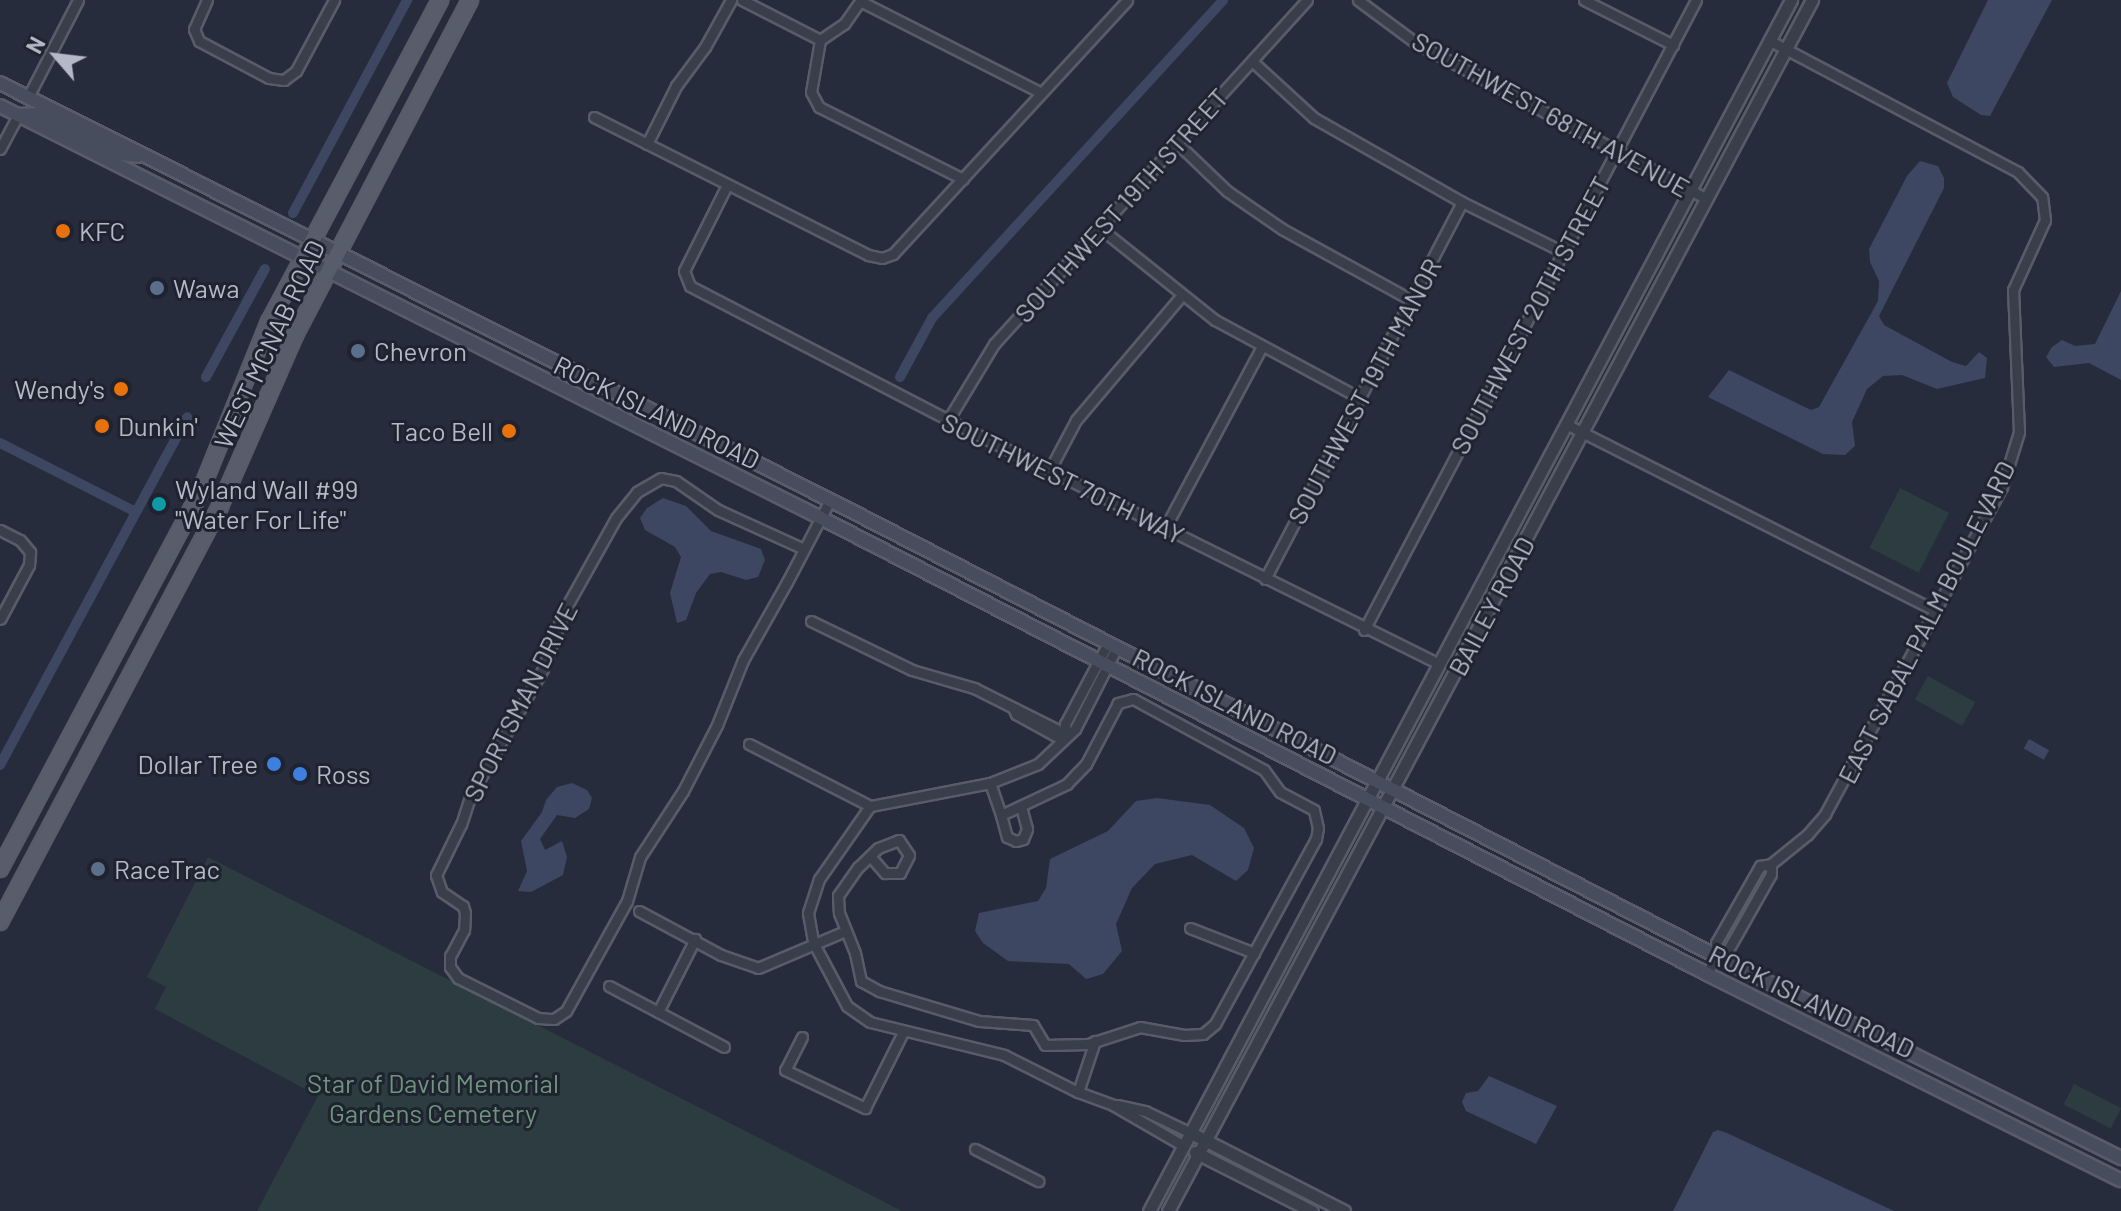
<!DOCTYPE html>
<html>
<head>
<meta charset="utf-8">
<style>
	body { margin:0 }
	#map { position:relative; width:2121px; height:1211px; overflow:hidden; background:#262c3b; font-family:Barlow,sans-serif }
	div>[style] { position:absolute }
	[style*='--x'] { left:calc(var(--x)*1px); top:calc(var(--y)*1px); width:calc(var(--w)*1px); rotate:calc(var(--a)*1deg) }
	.green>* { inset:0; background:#2c3c40; transform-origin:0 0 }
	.water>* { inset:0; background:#3d4762; transform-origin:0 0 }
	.canal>* { height:10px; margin:-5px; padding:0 5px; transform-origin:5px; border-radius:5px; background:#3d4762 }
	.roads { filter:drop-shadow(2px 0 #585c69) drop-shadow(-2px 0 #585c69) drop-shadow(0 2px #585c69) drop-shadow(0 -2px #585c69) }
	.minor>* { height:9px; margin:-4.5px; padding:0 4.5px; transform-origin:4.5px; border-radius:4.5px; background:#393e4b }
	.tertiary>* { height:11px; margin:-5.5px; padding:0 5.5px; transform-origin:5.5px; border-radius:5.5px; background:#393e4b }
	.secondary>* { height:12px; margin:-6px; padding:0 6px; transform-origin:6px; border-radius:6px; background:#484d5e }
	.primary>* { height:14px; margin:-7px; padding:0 7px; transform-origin:7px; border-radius:7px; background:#585d6b }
	.dots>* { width:22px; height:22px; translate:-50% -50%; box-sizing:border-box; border:4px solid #1f2330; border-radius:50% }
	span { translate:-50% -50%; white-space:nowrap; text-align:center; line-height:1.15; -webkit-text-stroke:6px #1f2330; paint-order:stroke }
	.street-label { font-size:26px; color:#b5b9c7 }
	.poi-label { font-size:26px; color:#b5b9c7 }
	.left { translate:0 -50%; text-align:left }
	.right { translate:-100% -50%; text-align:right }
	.park-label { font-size:26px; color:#6f957e }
	.north { position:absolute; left:16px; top:16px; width:80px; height:80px; -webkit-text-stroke:6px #1f2330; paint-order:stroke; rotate:298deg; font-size:22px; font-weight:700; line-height:32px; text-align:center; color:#b5b9c7 }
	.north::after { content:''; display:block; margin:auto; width:28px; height:36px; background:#b5b9c7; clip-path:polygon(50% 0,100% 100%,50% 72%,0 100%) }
</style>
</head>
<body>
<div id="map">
	<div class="green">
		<div style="left:1900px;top:488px;width:55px;height:67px;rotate:27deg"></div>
		<div style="left:1928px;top:676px;width:54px;height:27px;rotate:29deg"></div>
		<div style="clip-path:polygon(208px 857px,902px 1211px,257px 1211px,318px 1096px,155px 1009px,166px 987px,147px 977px)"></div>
		<div style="left:2074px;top:1084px;width:53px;height:23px;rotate:27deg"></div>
	</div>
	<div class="water">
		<div style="clip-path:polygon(1988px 0,2052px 0,1990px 116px,1981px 115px,1953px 97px,1947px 83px)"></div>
		<div style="clip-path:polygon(1920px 161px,1938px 166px,1944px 178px,1944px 188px,1879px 316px,1884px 325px,1952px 362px,1966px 366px,1979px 352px,1987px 358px,1985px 378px,1937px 389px,1902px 375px,1883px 376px,1867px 389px,1852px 422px,1855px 446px,1845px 455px,1823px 454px,1708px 397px,1729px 370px,1811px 410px,1819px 407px,1878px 301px,1879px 281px,1870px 262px,1869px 249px,1907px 176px)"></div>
		<div style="clip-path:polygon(2121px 291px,2121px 380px,2089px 363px,2054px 367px,2046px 357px,2052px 347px,2062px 340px,2075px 346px,2095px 344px)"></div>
		<div style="clip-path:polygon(663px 498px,686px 506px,711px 531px,761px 549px,765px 560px,758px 577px,746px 580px,721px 572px,710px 574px,696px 593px,686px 620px,677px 623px,670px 593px,681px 557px,675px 547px,645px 530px,640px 518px,647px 508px)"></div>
		<div style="left:2029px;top:739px;width:23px;height:11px;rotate:29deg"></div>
		<div style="clip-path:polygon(572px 783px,587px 790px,592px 798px,589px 809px,575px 818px,557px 815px,540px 839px,545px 850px,562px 841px,567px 857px,563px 875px,531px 892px,518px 891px,527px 871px,521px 841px,542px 812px,546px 800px,557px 787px)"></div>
		<div style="clip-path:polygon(1157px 798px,1210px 805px,1244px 828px,1254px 848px,1248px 870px,1236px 881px,1192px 855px,1155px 864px,1132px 888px,1116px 924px,1122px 951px,1103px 974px,1086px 979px,1069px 964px,1008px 961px,983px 943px,975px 931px,979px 913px,1038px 901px,1046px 888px,1050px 859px,1108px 831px,1136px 801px)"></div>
		<div style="clip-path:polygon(1489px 1076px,1557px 1106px,1536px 1144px,1466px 1111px,1462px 1102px,1466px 1093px,1478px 1091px)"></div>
		<div style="clip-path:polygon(1718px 1130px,1727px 1133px,1894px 1211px,1673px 1211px,1713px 1132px)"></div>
	</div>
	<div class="canal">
		<div style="--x:293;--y:213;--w:242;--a:-61.8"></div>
		<div style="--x:206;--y:377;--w:123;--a:-61.4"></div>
		<div style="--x:900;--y:377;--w:67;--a:-61.5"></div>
		<div style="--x:932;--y:318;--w:431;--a:-47.5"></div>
		<div style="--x:0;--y:443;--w:150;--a:26.9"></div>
		<div style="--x:0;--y:765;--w:395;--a:-61.7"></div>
	</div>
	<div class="roads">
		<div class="minor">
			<div style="--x:207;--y:0;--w:32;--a:114"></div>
			<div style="--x:194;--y:29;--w:13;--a:67"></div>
			<div style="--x:199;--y:41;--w:79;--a:27.9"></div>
			<div style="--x:269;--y:78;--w:15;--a:8"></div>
			<div style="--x:284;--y:80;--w:15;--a:-37"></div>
			<div style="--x:296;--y:71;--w:81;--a:-61.8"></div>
			<div style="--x:742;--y:0;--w:88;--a:27.1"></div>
			<div style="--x:1358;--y:0;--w:72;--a:36.6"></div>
			<div style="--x:1416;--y:43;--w:330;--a:28.2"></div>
			<div style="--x:1584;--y:0;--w:100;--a:26.8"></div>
			<div style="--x:860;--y:1;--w:203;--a:26.9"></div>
			<div style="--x:820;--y:40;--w:53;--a:99.8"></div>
			<div style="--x:811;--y:92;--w:17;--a:62"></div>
			<div style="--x:819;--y:107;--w:161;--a:26.6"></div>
			<div style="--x:820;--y:40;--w:29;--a:-34"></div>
			<div style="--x:844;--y:24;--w:29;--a:-55"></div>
			<div style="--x:1252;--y:61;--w:84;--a:42.6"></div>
			<div style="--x:1314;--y:118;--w:170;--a:29.6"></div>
			<div style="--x:1462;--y:202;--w:113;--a:26.3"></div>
			<div style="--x:28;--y:97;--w:109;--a:-62.7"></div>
			<div style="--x:594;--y:117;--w:307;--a:26.7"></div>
			<div style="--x:868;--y:255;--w:14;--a:12"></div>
			<div style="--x:882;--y:258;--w:12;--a:-20"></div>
			<div style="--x:893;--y:254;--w:345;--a:-47.3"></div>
			<div style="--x:1177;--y:143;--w:69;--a:43.8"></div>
			<div style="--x:1227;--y:191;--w:67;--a:34.6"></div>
			<div style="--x:1282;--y:229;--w:147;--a:28.8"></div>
			<div style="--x:647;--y:144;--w:65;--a:-63.4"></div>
			<div style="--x:676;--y:86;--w:49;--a:-53.4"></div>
			<div style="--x:705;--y:47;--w:54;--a:-61"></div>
			<div style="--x:0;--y:149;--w:38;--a:-62"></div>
			<div style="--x:727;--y:185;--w:96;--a:116.6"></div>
			<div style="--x:684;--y:271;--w:16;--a:68"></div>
			<div style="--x:690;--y:286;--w:291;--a:27.4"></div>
			<div style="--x:948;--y:420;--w:548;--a:26.42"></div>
			<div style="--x:1100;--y:228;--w:147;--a:38.7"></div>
			<div style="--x:1215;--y:320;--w:165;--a:28.3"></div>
			<div style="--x:948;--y:420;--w:89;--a:-58.8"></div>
			<div style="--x:994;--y:344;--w:465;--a:-47.7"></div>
			<div style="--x:1566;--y:424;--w:412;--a:26.8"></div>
			<div style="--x:1049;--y:471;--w:58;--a:-62.1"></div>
			<div style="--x:1076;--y:420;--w:162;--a:-49.7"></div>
			<div style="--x:1165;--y:528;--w:206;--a:-61.9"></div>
			<div style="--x:0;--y:530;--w:22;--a:27"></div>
			<div style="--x:20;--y:540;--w:16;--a:50"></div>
			<div style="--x:30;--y:552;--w:13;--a:94"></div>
			<div style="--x:29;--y:565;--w:61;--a:118.2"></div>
			<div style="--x:804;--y:549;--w:94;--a:-155.6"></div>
			<div style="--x:718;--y:510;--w:51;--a:-145.4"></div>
			<div style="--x:676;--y:481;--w:15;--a:-169"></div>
			<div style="--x:661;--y:478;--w:28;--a:150"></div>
			<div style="--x:637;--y:492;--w:33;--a:129"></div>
			<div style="--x:616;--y:518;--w:109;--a:119.2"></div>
			<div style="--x:563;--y:613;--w:59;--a:109.7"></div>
			<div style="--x:543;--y:669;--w:144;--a:119.9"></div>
			<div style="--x:471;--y:794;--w:32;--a:108"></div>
			<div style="--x:461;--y:824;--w:57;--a:116.1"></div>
			<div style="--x:436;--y:875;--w:18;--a:71"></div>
			<div style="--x:442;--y:892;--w:25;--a:34"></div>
			<div style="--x:463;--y:906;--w:7;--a:74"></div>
			<div style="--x:465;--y:913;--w:17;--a:93"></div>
			<div style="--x:464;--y:930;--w:30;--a:118"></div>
			<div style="--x:450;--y:956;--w:11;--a:90"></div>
			<div style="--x:450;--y:967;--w:14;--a:54"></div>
			<div style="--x:458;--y:978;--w:89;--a:26.6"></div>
			<div style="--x:538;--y:1018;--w:16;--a:4"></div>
			<div style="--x:554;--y:1019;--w:14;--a:-34"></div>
			<div style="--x:566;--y:1011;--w:126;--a:-61"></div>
			<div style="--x:627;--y:901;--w:46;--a:-73.5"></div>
			<div style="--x:640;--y:857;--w:79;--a:-56.9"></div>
			<div style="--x:683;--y:791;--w:74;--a:-62.7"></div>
			<div style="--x:717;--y:725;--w:70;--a:-68.2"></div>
			<div style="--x:743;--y:660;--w:90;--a:-60.6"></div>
			<div style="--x:787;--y:582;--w:93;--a:-62.3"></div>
			<div style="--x:1265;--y:579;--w:425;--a:-62.4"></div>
			<div style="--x:811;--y:621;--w:112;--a:25.9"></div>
			<div style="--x:912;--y:670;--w:65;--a:16.2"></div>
			<div style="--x:974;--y:688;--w:103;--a:26.6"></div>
			<div style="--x:1364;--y:630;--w:712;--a:-62.21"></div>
			<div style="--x:1117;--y:647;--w:92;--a:117.1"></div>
			<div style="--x:1075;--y:729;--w:51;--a:136.6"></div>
			<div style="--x:1038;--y:764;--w:52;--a:158.4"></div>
			<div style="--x:990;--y:783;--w:122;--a:169.1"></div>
			<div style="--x:870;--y:806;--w:89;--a:124.9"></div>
			<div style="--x:819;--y:879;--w:36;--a:108"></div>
			<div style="--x:808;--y:913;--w:29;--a:80"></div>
			<div style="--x:813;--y:942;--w:72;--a:62"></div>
			<div style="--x:847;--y:1006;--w:28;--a:35"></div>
			<div style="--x:870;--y:1022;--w:138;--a:13.8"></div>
			<div style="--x:1004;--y:1055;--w:83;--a:26.6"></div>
			<div style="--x:1078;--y:1092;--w:37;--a:20"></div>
			<div style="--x:1113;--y:1105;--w:82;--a:30"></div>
			<div style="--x:1013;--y:708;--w:7;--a:63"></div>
			<div style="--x:1016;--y:714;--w:54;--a:29"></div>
			<div style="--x:1066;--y:734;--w:10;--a:-96"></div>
			<div style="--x:1065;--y:724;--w:92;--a:-62"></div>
			<div style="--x:749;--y:744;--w:136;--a:27.1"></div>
			<div style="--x:990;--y:783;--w:34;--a:71"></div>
			<div style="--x:870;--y:856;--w:23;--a:49"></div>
			<div style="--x:885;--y:873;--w:15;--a:0"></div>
			<div style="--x:900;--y:873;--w:20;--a:-63"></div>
			<div style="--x:909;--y:855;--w:18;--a:-124"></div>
			<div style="--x:899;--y:840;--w:22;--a:159"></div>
			<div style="--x:878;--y:848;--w:28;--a:136"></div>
			<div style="--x:858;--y:867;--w:35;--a:125"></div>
			<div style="--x:838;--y:896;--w:17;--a:87"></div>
			<div style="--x:839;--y:913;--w:43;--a:68.2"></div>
			<div style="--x:855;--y:953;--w:29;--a:78"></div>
			<div style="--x:861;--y:981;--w:21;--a:29"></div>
			<div style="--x:879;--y:991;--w:104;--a:16.7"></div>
			<div style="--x:979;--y:1021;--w:54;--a:4.2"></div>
			<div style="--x:1033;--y:1025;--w:23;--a:59"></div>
			<div style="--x:1045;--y:1045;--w:43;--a:-1.3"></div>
			<div style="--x:1088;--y:1044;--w:55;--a:-18.1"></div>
			<div style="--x:1140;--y:1027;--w:45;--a:10.3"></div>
			<div style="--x:1184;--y:1035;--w:19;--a:-3"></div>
			<div style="--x:1203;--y:1034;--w:16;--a:-40"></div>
			<div style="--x:1215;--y:1024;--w:211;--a:-61.4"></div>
			<div style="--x:1316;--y:839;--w:11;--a:-80"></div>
			<div style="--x:1318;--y:828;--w:18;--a:-103"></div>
			<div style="--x:1314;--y:810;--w:38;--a:-152"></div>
			<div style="--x:1280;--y:792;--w:27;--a:-126"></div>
			<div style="--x:1264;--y:770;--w:149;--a:-151.5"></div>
			<div style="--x:1133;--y:699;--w:16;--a:165"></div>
			<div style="--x:1118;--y:703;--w:69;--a:117.7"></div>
			<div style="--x:1086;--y:764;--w:28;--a:134"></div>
			<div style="--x:1067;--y:784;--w:73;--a:154.8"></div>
			<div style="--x:1001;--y:815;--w:23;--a:75"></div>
			<div style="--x:1007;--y:837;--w:10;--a:24"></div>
			<div style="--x:1016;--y:841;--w:7;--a:-16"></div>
			<div style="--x:1023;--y:839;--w:11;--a:-68"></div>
			<div style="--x:1027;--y:829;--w:23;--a:-105"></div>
			<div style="--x:639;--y:911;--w:93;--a:28.2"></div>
			<div style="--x:721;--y:955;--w:39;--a:19"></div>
			<div style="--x:758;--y:968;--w:95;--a:-23"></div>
			<div style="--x:1190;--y:928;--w:69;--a:21.3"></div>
			<div style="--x:1716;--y:956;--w:13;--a:-27"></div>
			<div style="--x:1728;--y:950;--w:87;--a:-60.5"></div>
			<div style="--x:1771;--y:874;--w:10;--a:-90"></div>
			<div style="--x:1707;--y:974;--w:20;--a:-63"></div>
			<div style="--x:1716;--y:956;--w:13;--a:-90"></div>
			<div style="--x:1716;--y:943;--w:89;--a:-60.3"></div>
			<div style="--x:1760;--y:866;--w:11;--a:-10"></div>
			<div style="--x:1771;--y:864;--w:46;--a:-38.9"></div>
			<div style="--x:1807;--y:835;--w:28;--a:-49"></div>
			<div style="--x:1825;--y:814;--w:372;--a:-61.6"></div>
			<div style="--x:2002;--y:487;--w:58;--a:-72.8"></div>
			<div style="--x:2019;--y:432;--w:142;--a:-92.4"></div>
			<div style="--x:2013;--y:290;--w:77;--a:-65.4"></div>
			<div style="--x:2045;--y:220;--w:23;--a:-97"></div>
			<div style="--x:2042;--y:197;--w:35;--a:-134"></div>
			<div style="--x:2018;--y:172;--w:282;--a:-152.1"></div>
			<div style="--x:609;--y:986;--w:130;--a:27.9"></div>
			<div style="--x:658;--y:1012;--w:82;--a:-63.1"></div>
			<div style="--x:802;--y:1037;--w:37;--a:117"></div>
			<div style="--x:785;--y:1070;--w:89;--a:25.4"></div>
			<div style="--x:865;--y:1108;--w:85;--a:-63.4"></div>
			<div style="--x:1078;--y:1092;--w:54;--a:-71.6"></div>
			<div style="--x:1117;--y:1105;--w:29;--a:12"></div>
			<div style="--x:1145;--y:1111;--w:51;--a:25.6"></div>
			<div style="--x:975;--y:1149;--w:71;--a:26.9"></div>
		</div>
		<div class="tertiary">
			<div style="--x:1191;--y:1133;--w:172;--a:27"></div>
			<div style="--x:1195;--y:1152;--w:131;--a:26.8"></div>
			<div style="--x:1149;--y:1211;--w:1371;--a:-62.07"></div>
			<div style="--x:1168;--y:1211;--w:1372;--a:-62"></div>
		</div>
		<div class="secondary">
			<div style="--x:0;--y:83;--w:929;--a:26.68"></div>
			<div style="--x:830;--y:500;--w:996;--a:27.23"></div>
			<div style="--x:1716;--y:956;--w:453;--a:26.5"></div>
			<div style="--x:0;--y:106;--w:919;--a:26.65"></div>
			<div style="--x:821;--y:518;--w:996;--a:27.23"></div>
			<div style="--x:1707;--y:974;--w:462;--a:26.5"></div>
			<div style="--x:18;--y:115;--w:21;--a:-3"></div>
			<div style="--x:39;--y:114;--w:90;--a:26.3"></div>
			<div style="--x:120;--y:154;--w:18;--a:6"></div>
		</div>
		<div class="primary">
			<div style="--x:0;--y:869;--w:424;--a:-62"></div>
			<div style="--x:199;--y:495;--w:187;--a:-68"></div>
			<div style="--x:269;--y:322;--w:365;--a:-62"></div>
			<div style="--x:0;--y:922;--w:471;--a:-62.1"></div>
			<div style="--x:220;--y:506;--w:187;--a:-66.3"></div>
			<div style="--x:295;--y:335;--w:378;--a:-62.4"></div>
		</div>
	</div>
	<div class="dots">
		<div style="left:63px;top:231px;background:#e8710a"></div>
		<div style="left:157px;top:288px;background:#5c6f8a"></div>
		<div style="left:358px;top:351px;background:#5c6f8a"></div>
		<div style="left:121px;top:389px;background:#e8710a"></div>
		<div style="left:102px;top:426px;background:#e8710a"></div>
		<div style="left:509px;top:431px;background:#e8710a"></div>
		<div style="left:159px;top:504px;background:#0f9aa8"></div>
		<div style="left:274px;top:764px;background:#3f7fe0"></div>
		<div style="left:300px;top:774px;background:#3f7fe0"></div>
		<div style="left:98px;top:869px;background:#5c6f8a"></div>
	</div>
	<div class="street-label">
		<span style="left:1551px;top:114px;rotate:29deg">SOUTHWEST 68TH AVENUE</span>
		<span style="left:1121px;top:205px;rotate:-48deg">SOUTHWEST 19TH STREET</span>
		<span style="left:1530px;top:315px;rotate:-62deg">SOUTHWEST 20TH STREET</span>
		<span style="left:269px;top:344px;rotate:-65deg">WEST MCNAB ROAD</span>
		<span style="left:1364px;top:391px;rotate:-62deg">SOUTHWEST 19TH MANOR</span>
		<span style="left:657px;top:412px;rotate:26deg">ROCK ISLAND ROAD</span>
		<span style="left:1063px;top:478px;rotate:26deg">SOUTHWEST 70TH WAY</span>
		<span style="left:1491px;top:606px;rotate:-62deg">BAILEY ROAD</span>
		<span style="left:1926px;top:622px;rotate:-63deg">EAST SABAL PALM BOULEVARD</span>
		<span style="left:520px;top:702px;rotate:-63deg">SPORTSMAN DRIVE</span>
		<span style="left:1235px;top:706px;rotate:27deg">ROCK ISLAND ROAD</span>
		<span style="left:1812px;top:1001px;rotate:26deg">ROCK ISLAND ROAD</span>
	</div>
	<div class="poi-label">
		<span class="left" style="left:79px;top:231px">KFC</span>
		<span class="left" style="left:173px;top:288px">Wawa</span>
		<span class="left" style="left:374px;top:351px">Chevron</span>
		<span class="right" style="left:105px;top:389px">Wendy's</span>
		<span class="left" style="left:118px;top:426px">Dunkin'</span>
		<span class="right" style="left:493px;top:431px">Taco Bell</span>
		<span class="left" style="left:175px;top:504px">Wyland Wall #99<br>"Water For Life"</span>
		<span class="right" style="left:258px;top:764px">Dollar Tree</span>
		<span class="left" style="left:316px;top:774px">Ross</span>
		<span class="left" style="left:114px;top:869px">RaceTrac</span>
	</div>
	<div class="park-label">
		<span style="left:433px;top:1098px">Star of David Memorial<br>Gardens Cemetery</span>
	</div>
	<div class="north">N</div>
</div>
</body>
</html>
